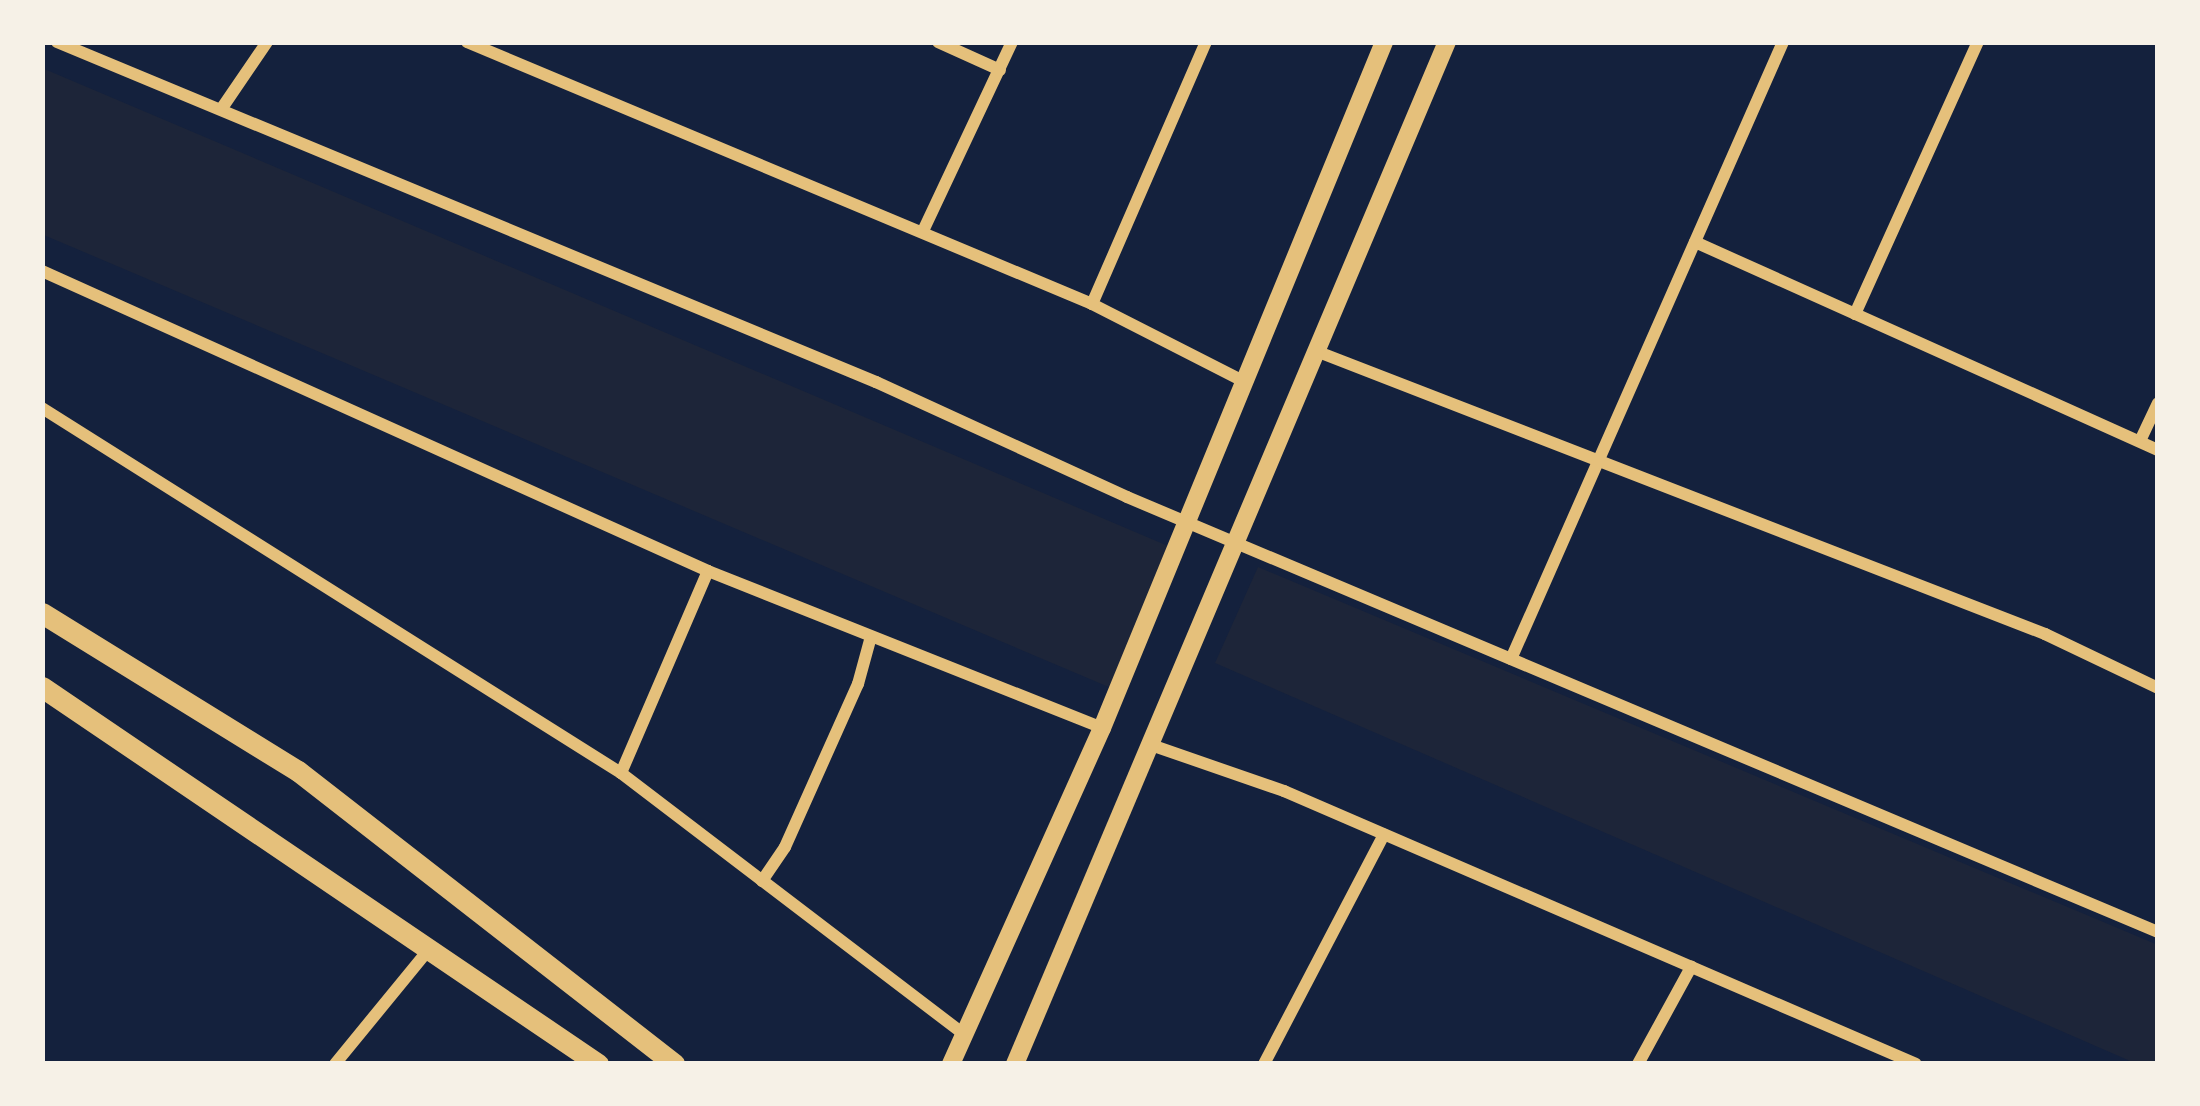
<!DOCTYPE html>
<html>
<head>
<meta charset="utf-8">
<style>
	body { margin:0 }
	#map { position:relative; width:2200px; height:1106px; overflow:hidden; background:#14213d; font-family:Quicksand,sans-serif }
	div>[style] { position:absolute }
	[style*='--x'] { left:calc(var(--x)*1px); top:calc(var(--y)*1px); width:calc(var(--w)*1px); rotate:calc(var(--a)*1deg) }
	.green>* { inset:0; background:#1d2539; transform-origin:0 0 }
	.minor>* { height:12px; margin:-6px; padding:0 6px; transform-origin:6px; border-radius:6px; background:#e5c07b }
	.tertiary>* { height:18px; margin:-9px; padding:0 9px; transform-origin:9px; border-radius:9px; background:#e5c07b }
	.secondary>* { height:21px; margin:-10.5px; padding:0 10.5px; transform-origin:10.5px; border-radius:10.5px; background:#e5c07b }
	span { translate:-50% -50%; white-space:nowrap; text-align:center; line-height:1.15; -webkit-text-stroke:9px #f6f1e7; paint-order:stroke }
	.frame { position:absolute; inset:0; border:45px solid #f6f1e7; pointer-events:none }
</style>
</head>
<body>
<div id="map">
	<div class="green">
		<div style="left:42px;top:68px;width:1238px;height:153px;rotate:23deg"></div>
		<div style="clip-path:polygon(1258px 567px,2158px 945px,2158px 1064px,2137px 1064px,1215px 663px)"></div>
	</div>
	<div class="minor">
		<div style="--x:57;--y:42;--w:887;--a:22.55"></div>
		<div style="--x:876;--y:382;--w:276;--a:24.6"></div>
		<div style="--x:1127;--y:497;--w:1119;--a:22.88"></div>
		<div style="--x:467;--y:42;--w:678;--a:22.74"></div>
		<div style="--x:1092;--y:304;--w:172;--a:27"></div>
		<div style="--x:938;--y:42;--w:68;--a:24.3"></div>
		<div style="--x:222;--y:108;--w:80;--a:-55.7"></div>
		<div style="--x:923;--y:231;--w:209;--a:-64.8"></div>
		<div style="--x:1695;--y:242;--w:508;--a:24.19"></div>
		<div style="--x:42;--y:271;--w:730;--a:24.25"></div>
		<div style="--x:708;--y:571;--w:424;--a:21.7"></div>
		<div style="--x:1092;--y:304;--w:286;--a:-66.5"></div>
		<div style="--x:1855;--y:314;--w:299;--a:-65.7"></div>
		<div style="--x:1321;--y:353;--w:777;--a:21.21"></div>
		<div style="--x:2045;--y:634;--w:125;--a:25.5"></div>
		<div style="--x:42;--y:408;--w:684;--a:32.23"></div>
		<div style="--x:621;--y:773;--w:432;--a:37.3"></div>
		<div style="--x:2140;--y:441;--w:42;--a:-64.7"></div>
		<div style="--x:1511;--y:659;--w:674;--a:-66.21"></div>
		<div style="--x:1154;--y:746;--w:138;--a:19.1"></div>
		<div style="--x:1284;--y:791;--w:688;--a:23.36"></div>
		<div style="--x:621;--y:773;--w:220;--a:-66.7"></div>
		<div style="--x:762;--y:881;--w:41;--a:-55.9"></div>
		<div style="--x:785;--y:847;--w:179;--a:-65.9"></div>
		<div style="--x:858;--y:684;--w:46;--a:-74.7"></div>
		<div style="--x:335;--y:1064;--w:149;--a:-50.7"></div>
		<div style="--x:1264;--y:1064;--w:259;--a:-62.4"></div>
		<div style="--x:1638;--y:1064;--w:111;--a:-61.3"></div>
	</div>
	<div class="tertiary">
		<div style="--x:951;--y:1064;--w:368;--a:-65.8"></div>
		<div style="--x:1102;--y:728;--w:742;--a:-67.65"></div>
		<div style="--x:1015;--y:1064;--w:1110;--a:-67.09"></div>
	</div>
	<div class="secondary">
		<div style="--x:42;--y:613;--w:301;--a:31.7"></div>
		<div style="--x:298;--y:771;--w:477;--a:37.9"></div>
		<div style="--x:42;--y:687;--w:672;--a:34.14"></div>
	</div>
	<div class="frame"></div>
</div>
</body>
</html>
